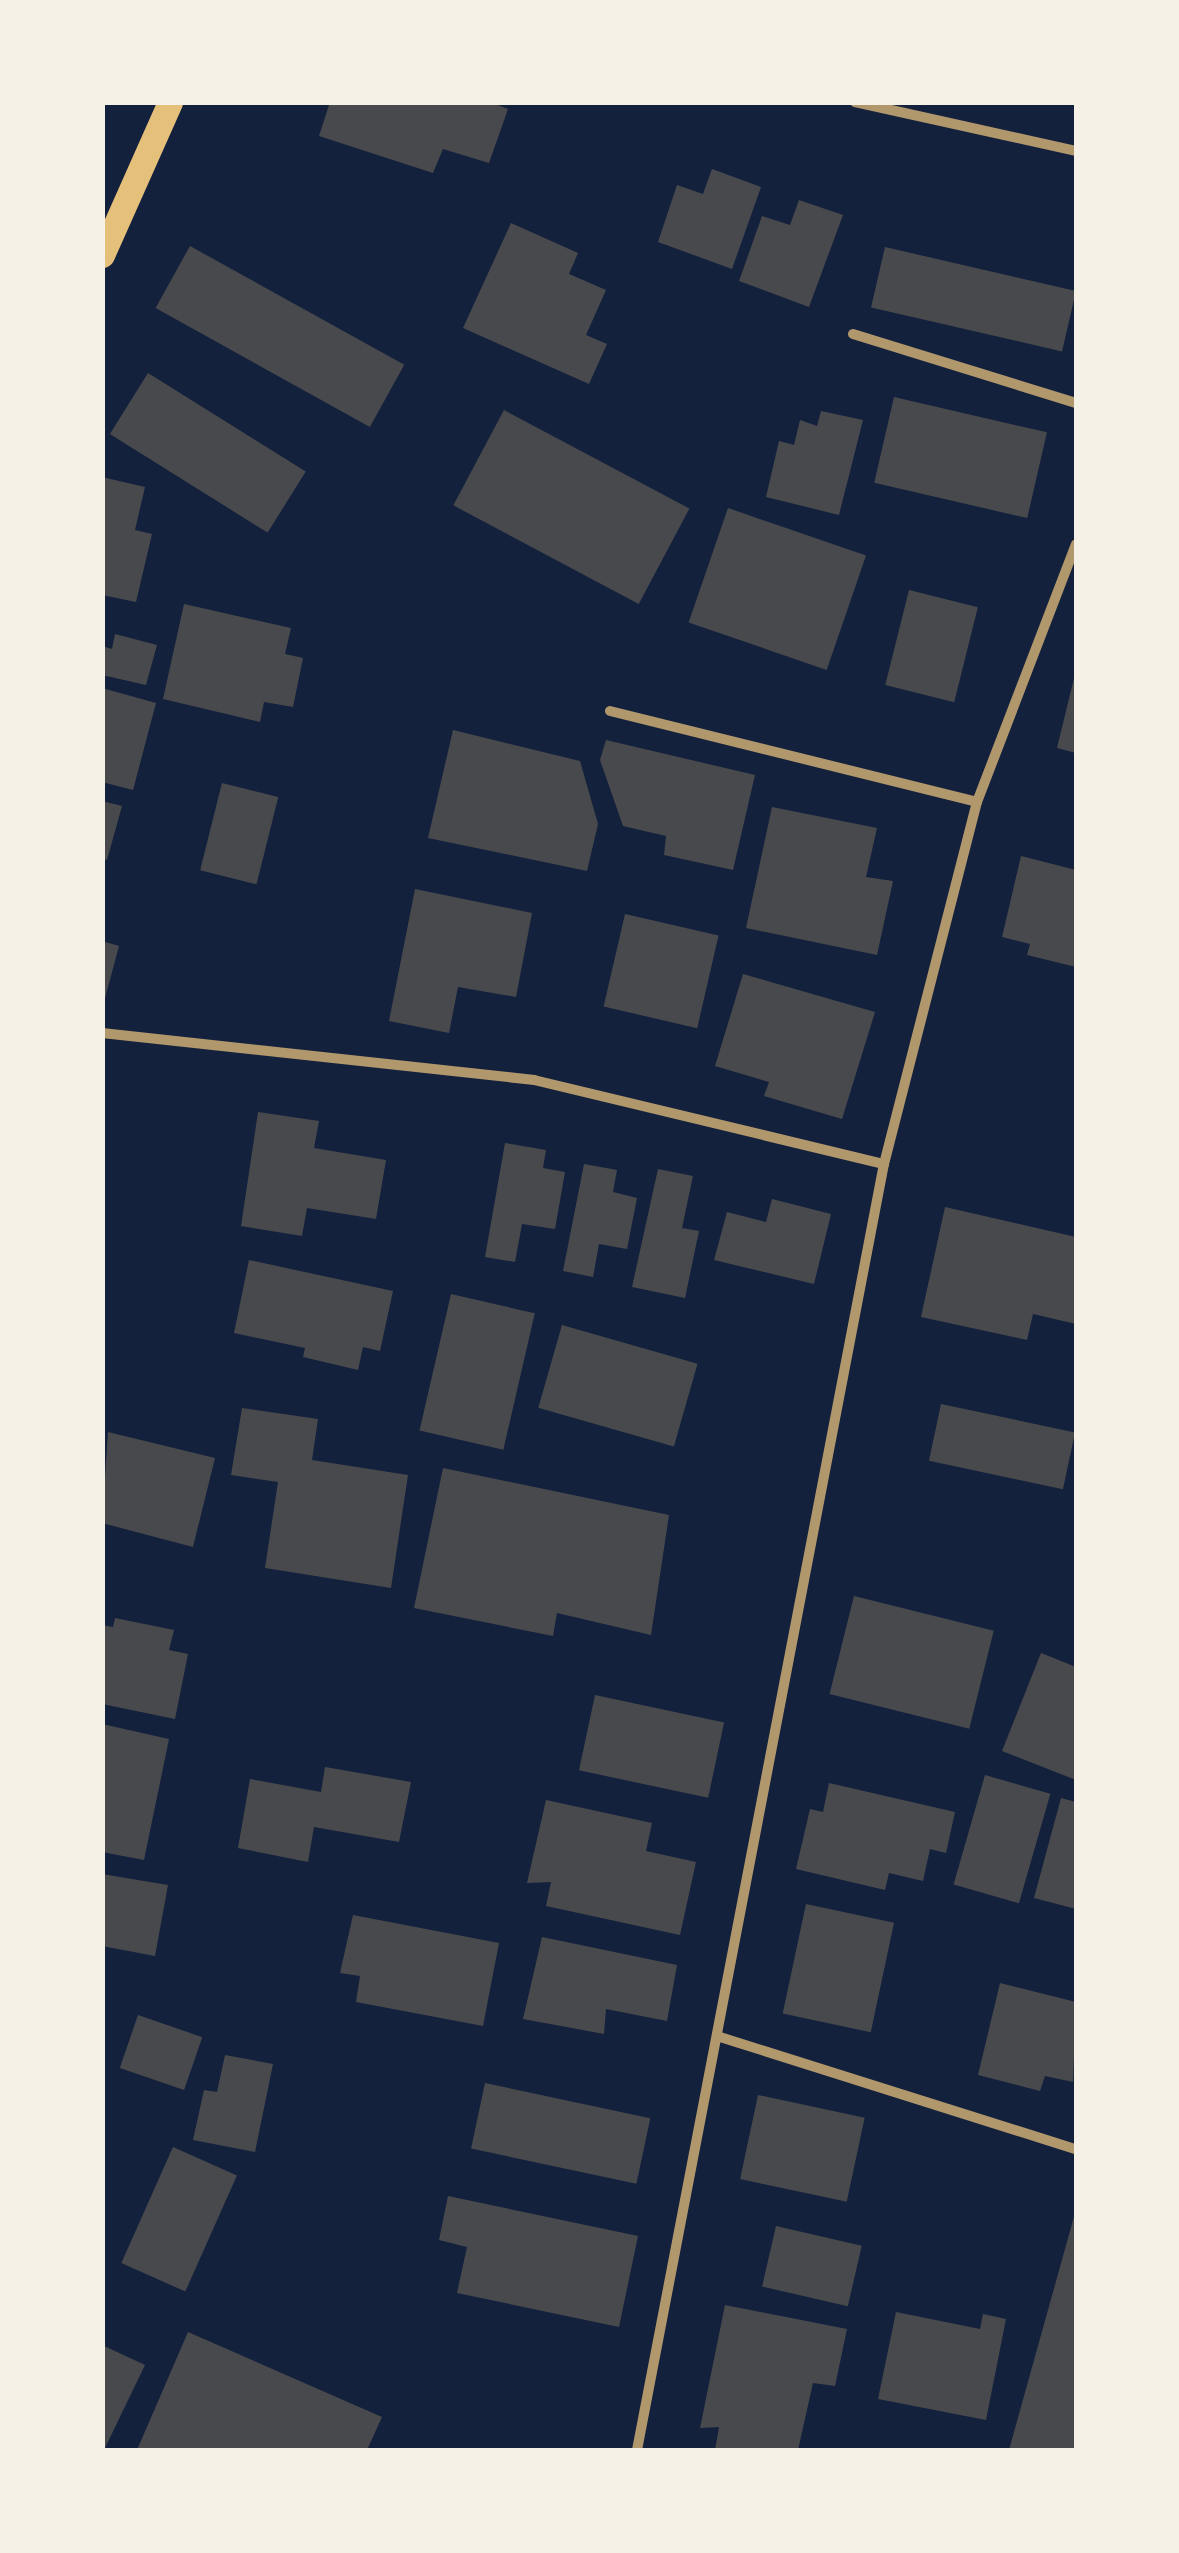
<!DOCTYPE html>
<html>
<head>
<meta charset="utf-8">
<style>
	body { margin:0 }
	#map { position:relative; width:1179px; height:2553px; overflow:hidden; background:#14213d; font-family:"DM Sans",sans-serif }
	div>[style] { position:absolute }
	[style*='--x'] { left:calc(var(--x)*1px); top:calc(var(--y)*1px); width:calc(var(--w)*1px); rotate:calc(var(--a)*1deg) }
	.building>* { inset:0; background:#48494c; transform-origin:0 0 }
	.minor>* { height:10px; margin:-5px; padding:0 5px; transform-origin:5px; border-radius:5px; background:#b1986c }
	.primary>* { height:25px; margin:-12.5px; padding:0 12.5px; transform-origin:12.5px; border-radius:12.5px; background:#e5c07b }
	span { translate:-50% -50%; white-space:nowrap; text-align:center; line-height:1.15; -webkit-text-stroke:9px #f6f1e7; paint-order:stroke }
	.frame { position:absolute; inset:0; border:105px solid #f6f1e7; pointer-events:none }
</style>
</head>
<body>
<div id="map">
	<div class="building">
		<div style="clip-path:polygon(330px 102px,490px 102px,508px 109px,489px 163px,443px 149px,433px 173px,319px 136px)"></div>
		<div style="clip-path:polygon(712px 169px,761px 187px,732px 269px,658px 242px,677px 185px,703px 194px)"></div>
		<div style="clip-path:polygon(799px 200px,843px 215px,809px 307px,739px 281px,762px 216px,790px 225px)"></div>
		<div style="clip-path:polygon(511px 223px,578px 253px,569px 274px,606px 290px,586px 335px,607px 344px,589px 384px,463px 328px)"></div>
		<div style="left:190px;top:246px;width:245px;height:71px;rotate:29deg"></div>
		<div style="left:885px;top:247px;width:196px;height:62px;rotate:13deg"></div>
		<div style="left:148px;top:373px;width:186px;height:72px;rotate:32deg"></div>
		<div style="left:894px;top:397px;width:157px;height:88px;rotate:13deg"></div>
		<div style="left:504px;top:410px;width:210px;height:108px;rotate:28deg"></div>
		<div style="clip-path:polygon(821px 411px,863px 420px,839px 515px,766px 497px,779px 441px,794px 445px,800px 420px,817px 426px)"></div>
		<div style="clip-path:polygon(102px 477px,145px 487px,135px 530px,152px 534px,136px 602px,102px 595px)"></div>
		<div style="left:728px;top:508px;width:146px;height:121px;rotate:19deg"></div>
		<div style="left:909px;top:590px;width:71px;height:98px;rotate:14deg"></div>
		<div style="clip-path:polygon(184px 604px,291px 628px,285px 654px,303px 658px,293px 707px,264px 702px,260px 722px,163px 699px)"></div>
		<div style="clip-path:polygon(115px 634px,157px 645px,146px 685px,102px 675px,102px 646px,112px 649px)"></div>
		<div style="clip-path:polygon(1075px 674px,1076px 674px,1076px 753px,1057px 748px)"></div>
		<div style="clip-path:polygon(102px 688px,156px 703px,133px 790px,102px 782px)"></div>
		<div style="clip-path:polygon(453px 730px,580px 761px,598px 824px,587px 871px,428px 838px)"></div>
		<div style="clip-path:polygon(606px 740px,755px 775px,733px 870px,664px 855px,666px 836px,623px 826px,600px 760px)"></div>
		<div style="left:222px;top:783px;width:58px;height:90px;rotate:14deg"></div>
		<div style="clip-path:polygon(102px 801px,122px 806px,107px 860px,102px 859px)"></div>
		<div style="clip-path:polygon(772px 807px,877px 828px,866px 877px,893px 881px,877px 955px,746px 928px)"></div>
		<div style="clip-path:polygon(1021px 856px,1076px 870px,1076px 967px,1027px 955px,1030px 944px,1002px 937px)"></div>
		<div style="clip-path:polygon(415px 889px,532px 913px,516px 997px,458px 987px,449px 1033px,389px 1021px)"></div>
		<div style="left:625px;top:914px;width:96px;height:95px;rotate:13deg"></div>
		<div style="clip-path:polygon(102px 941px,119px 946px,104px 1002px,102px 1002px)"></div>
		<div style="clip-path:polygon(743px 974px,875px 1012px,842px 1119px,764px 1096px,769px 1082px,715px 1066px)"></div>
		<div style="clip-path:polygon(258px 1112px,319px 1121px,314px 1148px,386px 1160px,376px 1219px,307px 1208px,302px 1236px,241px 1226px)"></div>
		<div style="clip-path:polygon(505px 1143px,546px 1150px,543px 1168px,565px 1172px,555px 1229px,522px 1224px,515px 1262px,485px 1257px)"></div>
		<div style="clip-path:polygon(584px 1164px,617px 1170px,613px 1192px,637px 1198px,627px 1249px,599px 1244px,593px 1277px,563px 1271px)"></div>
		<div style="clip-path:polygon(658px 1169px,693px 1176px,682px 1228px,699px 1231px,685px 1298px,632px 1287px)"></div>
		<div style="clip-path:polygon(772px 1199px,831px 1214px,814px 1284px,714px 1260px,727px 1212px,766px 1222px)"></div>
		<div style="clip-path:polygon(945px 1207px,1076px 1237px,1076px 1324px,1033px 1314px,1027px 1340px,921px 1317px)"></div>
		<div style="clip-path:polygon(249px 1260px,393px 1291px,380px 1351px,363px 1347px,358px 1370px,303px 1357px,305px 1348px,234px 1333px)"></div>
		<div style="left:451px;top:1294px;width:86px;height:140px;rotate:13deg"></div>
		<div style="left:562px;top:1325px;width:141px;height:86px;rotate:16deg"></div>
		<div style="left:941px;top:1404px;width:137px;height:58px;rotate:12deg"></div>
		<div style="clip-path:polygon(242px 1408px,318px 1419px,312px 1460px,408px 1475px,391px 1588px,265px 1568px,278px 1482px,231px 1475px)"></div>
		<div style="clip-path:polygon(108px 1432px,215px 1458px,193px 1547px,102px 1523px)"></div>
		<div style="clip-path:polygon(443px 1468px,669px 1515px,651px 1635px,557px 1613px,553px 1636px,414px 1608px)"></div>
		<div style="left:854px;top:1596px;width:144px;height:101px;rotate:14deg"></div>
		<div style="clip-path:polygon(115px 1618px,174px 1630px,169px 1650px,188px 1654px,175px 1719px,102px 1704px,102px 1625px,113px 1627px)"></div>
		<div style="clip-path:polygon(1041px 1653px,1076px 1667px,1076px 1780px,1002px 1751px)"></div>
		<div style="left:595px;top:1695px;width:132px;height:77px;rotate:12deg"></div>
		<div style="clip-path:polygon(102px 1724px,169px 1739px,144px 1860px,102px 1852px)"></div>
		<div style="clip-path:polygon(325px 1767px,411px 1782px,399px 1842px,314px 1827px,308px 1862px,238px 1848px,250px 1779px,321px 1792px)"></div>
		<div style="left:985px;top:1775px;width:68px;height:114px;rotate:16deg"></div>
		<div style="clip-path:polygon(829px 1783px,955px 1812px,946px 1853px,930px 1849px,923px 1881px,889px 1873px,885px 1890px,796px 1869px,810px 1809px,823px 1812px)"></div>
		<div style="clip-path:polygon(1061px 1798px,1076px 1802px,1076px 1909px,1034px 1898px)"></div>
		<div style="clip-path:polygon(546px 1800px,652px 1823px,646px 1851px,696px 1862px,680px 1935px,546px 1906px,551px 1882px,527px 1883px)"></div>
		<div style="clip-path:polygon(102px 1874px,168px 1885px,155px 1956px,102px 1946px)"></div>
		<div style="left:806px;top:1904px;width:90px;height:112px;rotate:12deg"></div>
		<div style="clip-path:polygon(353px 1915px,499px 1943px,483px 2026px,356px 2002px,360px 1976px,340px 1973px)"></div>
		<div style="clip-path:polygon(542px 1937px,677px 1965px,667px 2021px,606px 2009px,604px 2034px,523px 2019px)"></div>
		<div style="clip-path:polygon(1000px 1983px,1076px 2002px,1073px 2082px,1045px 2076px,1040px 2091px,978px 2075px)"></div>
		<div style="left:138px;top:2015px;width:68px;height:56px;rotate:19deg"></div>
		<div style="clip-path:polygon(225px 2055px,273px 2064px,255px 2152px,193px 2140px,204px 2090px,217px 2092px)"></div>
		<div style="left:485px;top:2083px;width:169px;height:67px;rotate:12deg"></div>
		<div style="left:758px;top:2095px;width:109px;height:86px;rotate:12deg"></div>
		<div style="left:173px;top:2147px;width:70px;height:127px;rotate:24deg"></div>
		<div style="clip-path:polygon(448px 2196px,638px 2236px,619px 2327px,457px 2293px,467px 2247px,439px 2240px)"></div>
		<div style="clip-path:polygon(1075px 2213px,1076px 2450px,1009px 2450px)"></div>
		<div style="left:776px;top:2226px;width:88px;height:62px;rotate:13deg"></div>
		<div style="clip-path:polygon(725px 2305px,847px 2329px,835px 2386px,813px 2383px,798px 2450px,715px 2450px,719px 2427px,700px 2428px)"></div>
		<div style="clip-path:polygon(896px 2312px,980px 2329px,983px 2314px,1006px 2319px,986px 2420px,878px 2399px)"></div>
		<div style="clip-path:polygon(188px 2332px,382px 2417px,367px 2450px,137px 2450px)"></div>
		<div style="clip-path:polygon(102px 2345px,145px 2365px,104px 2450px,102px 2450px)"></div>
	</div>
	<div class="minor">
		<div style="--x:855;--y:102;--w:226;--a:12.5"></div>
		<div style="--x:853;--y:334;--w:233;--a:17.2"></div>
		<div style="--x:610;--y:711;--w:378;--a:13.9"></div>
		<div style="--x:102;--y:1033;--w:435;--a:6.2"></div>
		<div style="--x:534;--y:1080;--w:360;--a:13.5"></div>
		<div style="--x:720;--y:2037;--w:373;--a:17.5"></div>
		<div style="--x:637;--y:2450;--w:1310;--a:-79.13"></div>
		<div style="--x:884;--y:1164;--w:374;--a:-75.6"></div>
		<div style="--x:977;--y:802;--w:276;--a:-69"></div>
	</div>
	<div class="primary">
		<div style="--x:102;--y:255;--w:167;--a:-66"></div>
	</div>
	<div class="frame"></div>
</div>
</body>
</html>
